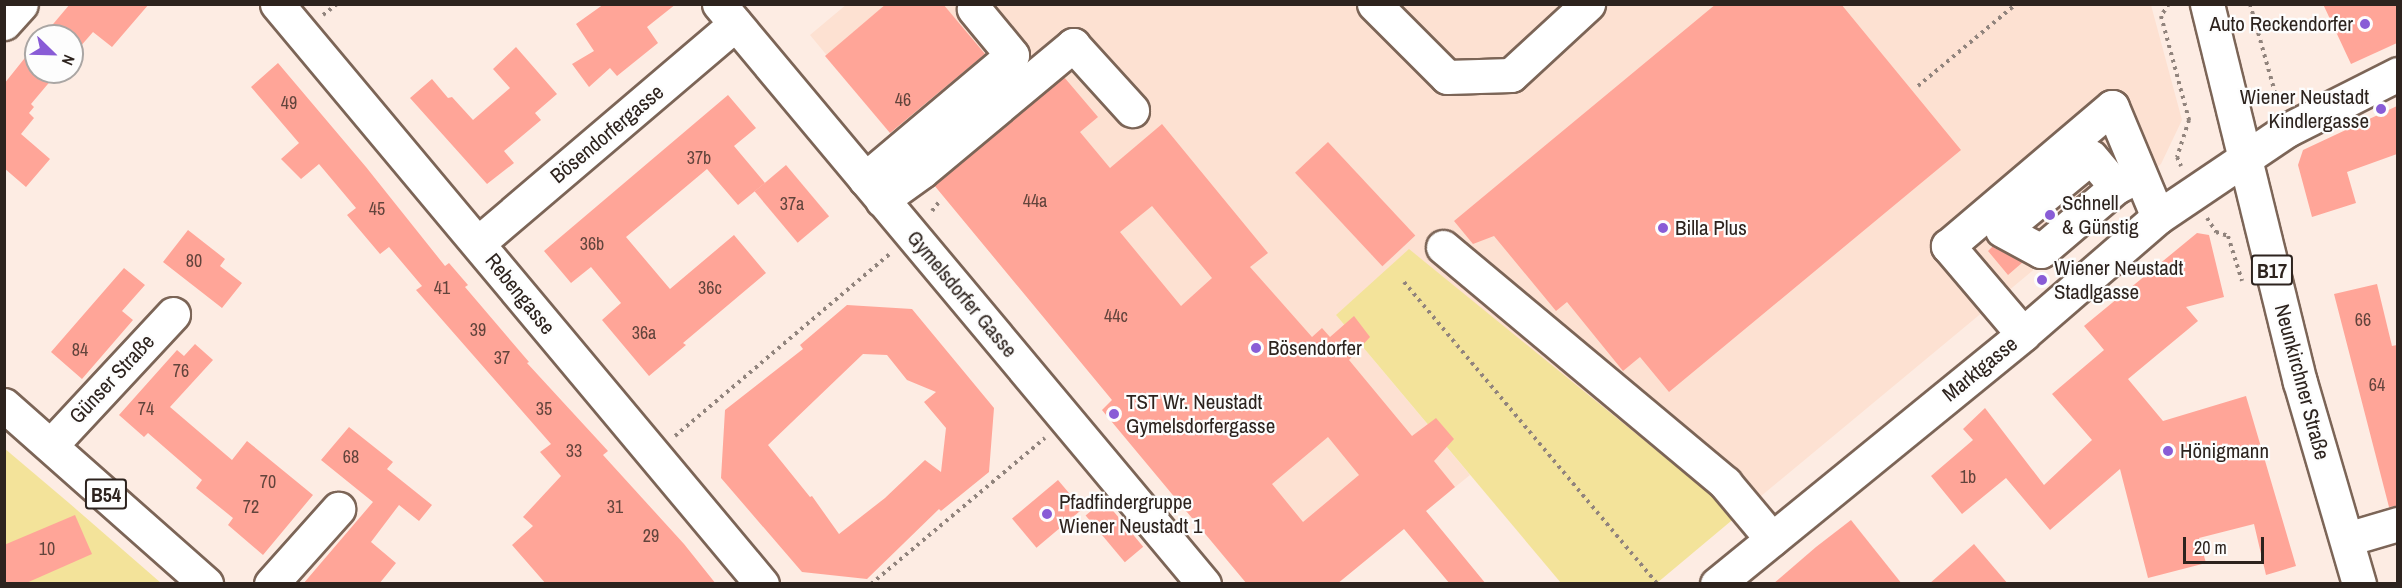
<!DOCTYPE html>
<html>
<head>
<meta charset="utf-8">
<style>
	body { margin:0 }
	#map { position:relative; width:2402px; height:588px; overflow:hidden; background:#fdece3; font-family:"Archivo Narrow",sans-serif }
	div>[style] { position:absolute }
	[style*='--x'] { left:calc(var(--x)*1px); top:calc(var(--y)*1px); width:calc(var(--w)*1px); rotate:calc(var(--a)*1deg) }
	.built>* { inset:0; background:#fde1d2 }
	.green>* { inset:0; background:#f3e39a }
	.building>* { inset:0; background:#ffa598; transform-origin:0 0 }
	.path>* { height:4px; margin-top:-2px; transform-origin:0; background:repeating-linear-gradient(90deg,#91847d 0 3px,transparent 0 7.5px) }
	.roads { filter:drop-shadow(2px 0 #7c6557) drop-shadow(-2px 0 #7c6557) drop-shadow(0 2px #7c6557) drop-shadow(0 -2px #7c6557) }
	.minor>* { height:33px; margin:-16.5px; padding:0 16.5px; transform-origin:16.5px; border-radius:16.5px; background:#fff }
	.major>* { height:33px; margin:-16.5px; padding:0 16.5px; transform-origin:16.5px; border-radius:16.5px; background:#fff }
	.dots>* { width:16px; height:16px; translate:-50% -50%; box-sizing:border-box; border:3px solid #fdfdfd; border-radius:50% }
	span { translate:-50% -50%; white-space:nowrap; text-align:center; line-height:1.15; -webkit-text-stroke:4.5px #fdfdfd; paint-order:stroke }
	.number-label { font-size:18px; color:#62443c }
	.number-label span { -webkit-text-stroke-width:0 }
	.shield-label span { padding:2px 4px; background:#fdfdfd; border:2px solid; border-radius:4px; -webkit-text-stroke-width:0 }
	.shield-label { font-size:20px; color:#2d231e; font-weight:700 }
	.poi-label { font-size:21px; color:#2d231e }
	.right { translate:-100% -50%; text-align:right }
	.left { translate:0 -50%; text-align:left }
	.street-label { font-size:21px; color:#2d231e }
	.frame { position:absolute; inset:0; border:6px solid #2d231e; pointer-events:none }
	.north { position:absolute; left:24px; top:24px; width:60px; height:60px; box-sizing:border-box; background:#fdfdfd; border:2px solid #aaa6a4; border-radius:50%; rotate:113deg; font-size:16px; font-weight:700; line-height:24px; text-align:center; color:#2d231e }
	.north::after { content:''; display:block; margin:auto; width:21px; height:27px; background:#895cd6; clip-path:polygon(50% 0,100% 100%,50% 72%,0 100%) }
	.scale { position:absolute; left:2183px; top:537px; width:81px; height:27px; box-sizing:border-box; border:3px solid #2d231e; border-top:0; padding-left:8px; font-size:18px; line-height:21px; white-space:nowrap; color:#2d231e; -webkit-text-stroke:4px #fdfdfd; paint-order:stroke }
</style>
</head>
<body>
<div id="map">
	<div class="built">
		<div style="clip-path:polygon(847px 4px,2151px 5px,2182px 120px,2161px 164px,1737px 516px,1336px 315px,1470px 475px,1337px 583px,1246px 583px,1102px 410px,1112px 400px,810px 35px)"></div>
	</div>
	<div class="green">
		<div style="clip-path:polygon(1409px 249px,1737px 516px,1657px 583px,1561px 583px,1336px 315px)"></div>
		<div style="clip-path:polygon(4px 448px,69px 503px,161px 583px,5px 583px)"></div>
	</div>
	<div class="building">
		<div style="clip-path:polygon(70px 4px,149px 4px,112px 47px,93px 32px,72px 56px,72px 36px,43px 36px)"></div>
		<div style="clip-path:polygon(604px 4px,676px 4px,647px 27px,658px 43px,617px 76px,610px 68px,589px 87px,572px 64px,594px 51px,576px 24px)"></div>
		<div style="clip-path:polygon(886px 4px,943px 4px,985px 54px,890px 133px,825px 56px)"></div>
		<div style="clip-path:polygon(1716px 4px,1841px 4px,1961px 150px,1669px 392px,1640px 357px,1623px 371px,1567px 302px,1556px 311px,1494px 236px,1473px 244px,1454px 221px)"></div>
		<div style="clip-path:polygon(2323px 4px,2397px 4px,2397px 43px,2351px 64px)"></div>
		<div style="clip-path:polygon(36px 44px,36px 72px,58px 72px,31px 104px,34px 107px,29px 113px,34px 118px,21px 134px,50px 159px,26px 187px,4px 168px,4px 84px)"></div>
		<div style="clip-path:polygon(516px 47px,557px 94px,535px 113px,541px 120px,504px 151px,514px 163px,487px 184px,410px 98px,432px 79px,448px 98px,452px 97px,473px 120px,510px 88px,493px 69px)"></div>
		<div style="clip-path:polygon(278px 63px,366px 167px,445px 266px,449px 263px,468px 285px,465px 287px,529px 362px,527px 363px,608px 451px,603px 455px,684px 544px,716px 584px,546px 584px,512px 545px,533px 526px,523px 517px,561px 476px,540px 452px,551px 444px,416px 290px,422px 286px,389px 247px,380px 254px,347px 215px,356px 208px,319px 164px,301px 179px,281px 159px,299px 143px,251px 87px)"></div>
		<div style="clip-path:polygon(evenodd,1064px 77px,1098px 117px,1080px 132px,1110px 168px,1162px 124px,1268px 253px,1250px 267px,1312px 337px,1322px 328px,1330px 337px,1354px 316px,1370px 337px,1349px 360px,1412px 436px,1436px 418px,1454px 439px,1434px 461px,1455px 487px,1426px 511px,1486px 584px,1450px 584px,1404px 529px,1337px 584px,1247px 584px,1102px 410px,1112px 400px,934px 185px,1064px 77px,1152px 206px,1212px 278px,1181px 306px,1120px 232px,1152px 206px,1064px 77px,1328px 437px,1359px 475px,1303px 522px,1272px 484px,1328px 437px)"></div>
		<div style="clip-path:polygon(728px 95px,756px 128px,734px 146px,765px 183px,738px 205px,707px 169px,626px 237px,670px 289px,734px 235px,766px 273px,683px 343px,686px 345px,649px 376px,602px 320px,621px 303px,591px 267px,571px 283px,544px 251px)"></div>
		<div style="clip-path:polygon(2397px 106px,2397px 154px,2347px 172px,2356px 203px,2312px 217px,2298px 165px,2303px 150px)"></div>
		<div style="left:1328px;top:142px;width:128px;height:45px;rotate:47deg"></div>
		<div style="left:786px;top:165px;width:67px;height:41px;rotate:50deg"></div>
		<div style="clip-path:polygon(188px 230px,225px 259px,220px 266px,242px 283px,222px 308px,163px 262px)"></div>
		<div style="clip-path:polygon(2197px 233px,2209px 235px,2224px 297px,2186px 307px,2198px 321px,2128px 379px,2163px 421px,2246px 396px,2296px 566px,2266px 575px,2254px 524px,2199px 538px,2206px 563px,2148px 578px,2120px 469px,2050px 530px,2006px 478px,1962px 514px,1931px 476px,1973px 440px,1963px 429px,1985px 408px,2044px 485px,2092px 440px,2052px 394px,2104px 350px,2084px 326px)"></div>
		<div style="clip-path:polygon(1993px 246px,1993px 247px,2023px 262px,2008px 275px,1988px 251px)"></div>
		<div style="clip-path:polygon(124px 268px,145px 285px,122px 311px,133px 320px,82px 379px,51px 352px)"></div>
		<div style="clip-path:polygon(2377px 284px,2392px 346px,2397px 345px,2397px 506px,2389px 507px,2334px 294px)"></div>
		<div style="clip-path:polygon(evenodd,847px 305px,912px 309px,994px 408px,989px 472px,941px 511px,939px 509px,867px 579px,802px 572px,721px 478px,725px 410px,803px 349px,800px 345px,847px 305px,863px 354px,887px 355px,907px 380px,936px 392px,924px 402px,946px 428px,941px 472px,925px 460px,885px 498px,839px 534px,812px 496px,810px 497px,768px 445px,863px 354px)"></div>
		<div style="clip-path:polygon(195px 344px,213px 360px,170px 407px,232px 460px,247px 441px,313px 495px,263px 555px,228px 525px,233px 518px,196px 488px,202px 480px,148px 433px,144px 437px,119px 415px,177px 350px,184px 356px)"></div>
		<div style="clip-path:polygon(349px 427px,393px 462px,387px 469px,432px 505px,419px 521px,399px 505px,371px 542px,396px 563px,379px 584px,303px 584px,373px 502px,321px 460px)"></div>
		<div style="left:1058px;top:480px;width:38px;height:60px;rotate:50deg"></div>
		<div style="left:1104px;top:500px;width:61px;height:24px;rotate:50deg"></div>
		<div style="clip-path:polygon(75px 515px,92px 554px,24px 584px,4px 584px,4px 545px)"></div>
		<div style="clip-path:polygon(1851px 520px,1902px 584px,1773px 584px,1816px 547px)"></div>
		<div style="clip-path:polygon(1974px 544px,2008px 584px,1929px 584px)"></div>
	</div>
	<div class="path">
		<div style="--x:2169;--y:4;--w:14;--a:124"></div>
		<div style="--x:2161;--y:16;--w:108;--a:74.9"></div>
		<div style="--x:2189;--y:120;--w:39;--a:108"></div>
		<div style="--x:2177;--y:157;--w:10;--a:66"></div>
		<div style="--x:2250;--y:4;--w:103;--a:74.2"></div>
		<div style="--x:323;--y:15;--w:18;--a:-38"></div>
		<div style="--x:1918;--y:86;--w:128;--a:-39.9"></div>
		<div style="--x:932;--y:211;--w:11;--a:-52"></div>
		<div style="--x:2207;--y:218;--w:17;--a:57"></div>
		<div style="--x:2216;--y:232;--w:13;--a:18"></div>
		<div style="--x:2228;--y:236;--w:47;--a:72.7"></div>
		<div style="--x:1404;--y:282;--w:394;--a:50"></div>
		<div style="--x:675;--y:436;--w:283;--a:-40.3"></div>
		<div style="--x:871;--y:584;--w:227;--a:-40"></div>
	</div>
	<div class="roads">
		<div class="minor">
			<div style="--x:277;--y:4;--w:756;--a:50.1"></div>
			<div style="--x:719;--y:4;--w:756;--a:50.1"></div>
			<div style="--x:1374;--y:4;--w:103;--a:45"></div>
			<div style="--x:1447;--y:77;--w:64;--a:-1.8"></div>
			<div style="--x:1511;--y:75;--w:105;--a:-42.7"></div>
			<div style="--x:4;--y:23;--w:25;--a:-48"></div>
			<div style="--x:865;--y:179;--w:192;--a:-40.1"></div>
			<div style="--x:1012;--y:55;--w:60;--a:-129.6"></div>
			<div style="--x:882;--y:200;--w:49;--a:-35.9"></div>
			<div style="--x:922;--y:171;--w:197;--a:-39.8"></div>
			<div style="--x:1073;--y:45;--w:88;--a:47.8"></div>
			<div style="--x:2018;--y:217;--w:94;--a:-39.4"></div>
			<div style="--x:2091;--y:157;--w:39;--a:50"></div>
			<div style="--x:2002;--y:230;--w:44;--a:28.3"></div>
			<div style="--x:2041;--y:251;--w:99;--a:-40.5"></div>
			<div style="--x:2116;--y:187;--w:22;--a:-27"></div>
			<div style="--x:478;--y:243;--w:338;--a:-40.4"></div>
			<div style="--x:1443;--y:247;--w:368;--a:39.9"></div>
			<div style="--x:1725;--y:483;--w:73;--a:50"></div>
			<div style="--x:2023;--y:334;--w:116;--a:-130.4"></div>
			<div style="--x:1948;--y:246;--w:215;--a:-40.3"></div>
			<div style="--x:2112;--y:107;--w:119;--a:67.3"></div>
			<div style="--x:51;--y:445;--w:179;--a:-47"></div>
			<div style="--x:2347;--y:539;--w:53;--a:-16.4"></div>
			<div style="--x:271;--y:584;--w:101;--a:-48.2"></div>
			<div style="--x:1717;--y:584;--w:395;--a:-39.2"></div>
			<div style="--x:2023;--y:334;--w:179;--a:-40.9"></div>
			<div style="--x:2158;--y:217;--w:156;--a:-34"></div>
			<div style="--x:2287;--y:130;--w:124;--a:-26.8"></div>
		</div>
		<div class="major">
			<div style="--x:2207;--y:4;--w:389;--a:76.2"></div>
			<div style="--x:2300;--y:382;--w:210;--a:73.7"></div>
			<div style="--x:4;--y:405;--w:270;--a:41.5"></div>
		</div>
	</div>
	<div class="dots">
		<div style="left:2365px;top:24px;background:#895cd6"></div>
		<div style="left:2381px;top:109px;background:#895cd6"></div>
		<div style="left:2050px;top:215px;background:#895cd6"></div>
		<div style="left:1663px;top:228px;background:#895cd6"></div>
		<div style="left:2042px;top:280px;background:#895cd6"></div>
		<div style="left:1256px;top:348px;background:#895cd6"></div>
		<div style="left:1114px;top:414px;background:#895cd6"></div>
		<div style="left:2168px;top:451px;background:#895cd6"></div>
		<div style="left:1047px;top:514px;background:#895cd6"></div>
	</div>
	<div class="number-label">
		<span style="left:903px;top:100px">46</span>
		<span style="left:289px;top:103px">49</span>
		<span style="left:699px;top:158px">37b</span>
		<span style="left:1035px;top:201px">44a</span>
		<span style="left:792px;top:204px">37a</span>
		<span style="left:377px;top:209px">45</span>
		<span style="left:592px;top:244px">36b</span>
		<span style="left:194px;top:261px">80</span>
		<span style="left:442px;top:288px">41</span>
		<span style="left:710px;top:288px">36c</span>
		<span style="left:1116px;top:316px">44c</span>
		<span style="left:2363px;top:320px">66</span>
		<span style="left:478px;top:330px">39</span>
		<span style="left:644px;top:333px">36a</span>
		<span style="left:80px;top:350px">84</span>
		<span style="left:502px;top:358px">37</span>
		<span style="left:181px;top:371px">76</span>
		<span style="left:2377px;top:385px">64</span>
		<span style="left:146px;top:409px">74</span>
		<span style="left:544px;top:409px">35</span>
		<span style="left:574px;top:451px">33</span>
		<span style="left:351px;top:457px">68</span>
		<span style="left:1968px;top:477px">1b</span>
		<span style="left:268px;top:482px">70</span>
		<span style="left:251px;top:507px">72</span>
		<span style="left:615px;top:507px">31</span>
		<span style="left:651px;top:536px">29</span>
		<span style="left:47px;top:549px">10</span>
	</div>
	<div class="shield-label">
		<span style="left:2272px;top:270px">B17</span>
		<span style="left:106px;top:494px">B54</span>
	</div>
	<div class="poi-label">
		<span class="right" style="left:2353px;top:24px">Auto Reckendorfer</span>
		<span class="right" style="left:2369px;top:109px">Wiener Neustadt<br>Kindlergasse</span>
		<span class="left" style="left:2062px;top:215px">Schnell<br>&amp; Günstig</span>
		<span class="left" style="left:1675px;top:228px">Billa Plus</span>
		<span class="left" style="left:2054px;top:280px">Wiener Neustadt<br>Stadlgasse</span>
		<span class="left" style="left:1268px;top:348px">Bösendorfer</span>
		<span class="left" style="left:1126px;top:414px">TST Wr. Neustadt<br>Gymelsdorfergasse</span>
		<span class="left" style="left:2180px;top:451px">Hönigmann</span>
		<span class="left" style="left:1059px;top:514px">Pfadfindergruppe<br>Wiener Neustadt 1</span>
	</div>
	<div class="street-label">
		<span style="left:607px;top:134px;rotate:-40deg">Bösendorfergasse</span>
		<span style="left:520px;top:294px;rotate:51deg">Rebengasse</span>
		<span style="left:962px;top:294px;rotate:50deg">Gymelsdorfer Gasse</span>
		<span style="left:1980px;top:369px;rotate:-39deg">Marktgasse</span>
		<span style="left:112px;top:379px;rotate:-47deg">Günser Straße</span>
		<span style="left:2302px;top:382px;rotate:75deg">Neunkirchner Straße</span>
	</div>
	<div class="frame"></div>
	<div class="north">N</div>
	<div class="scale">20 m</div>
</div>
</body>
</html>
